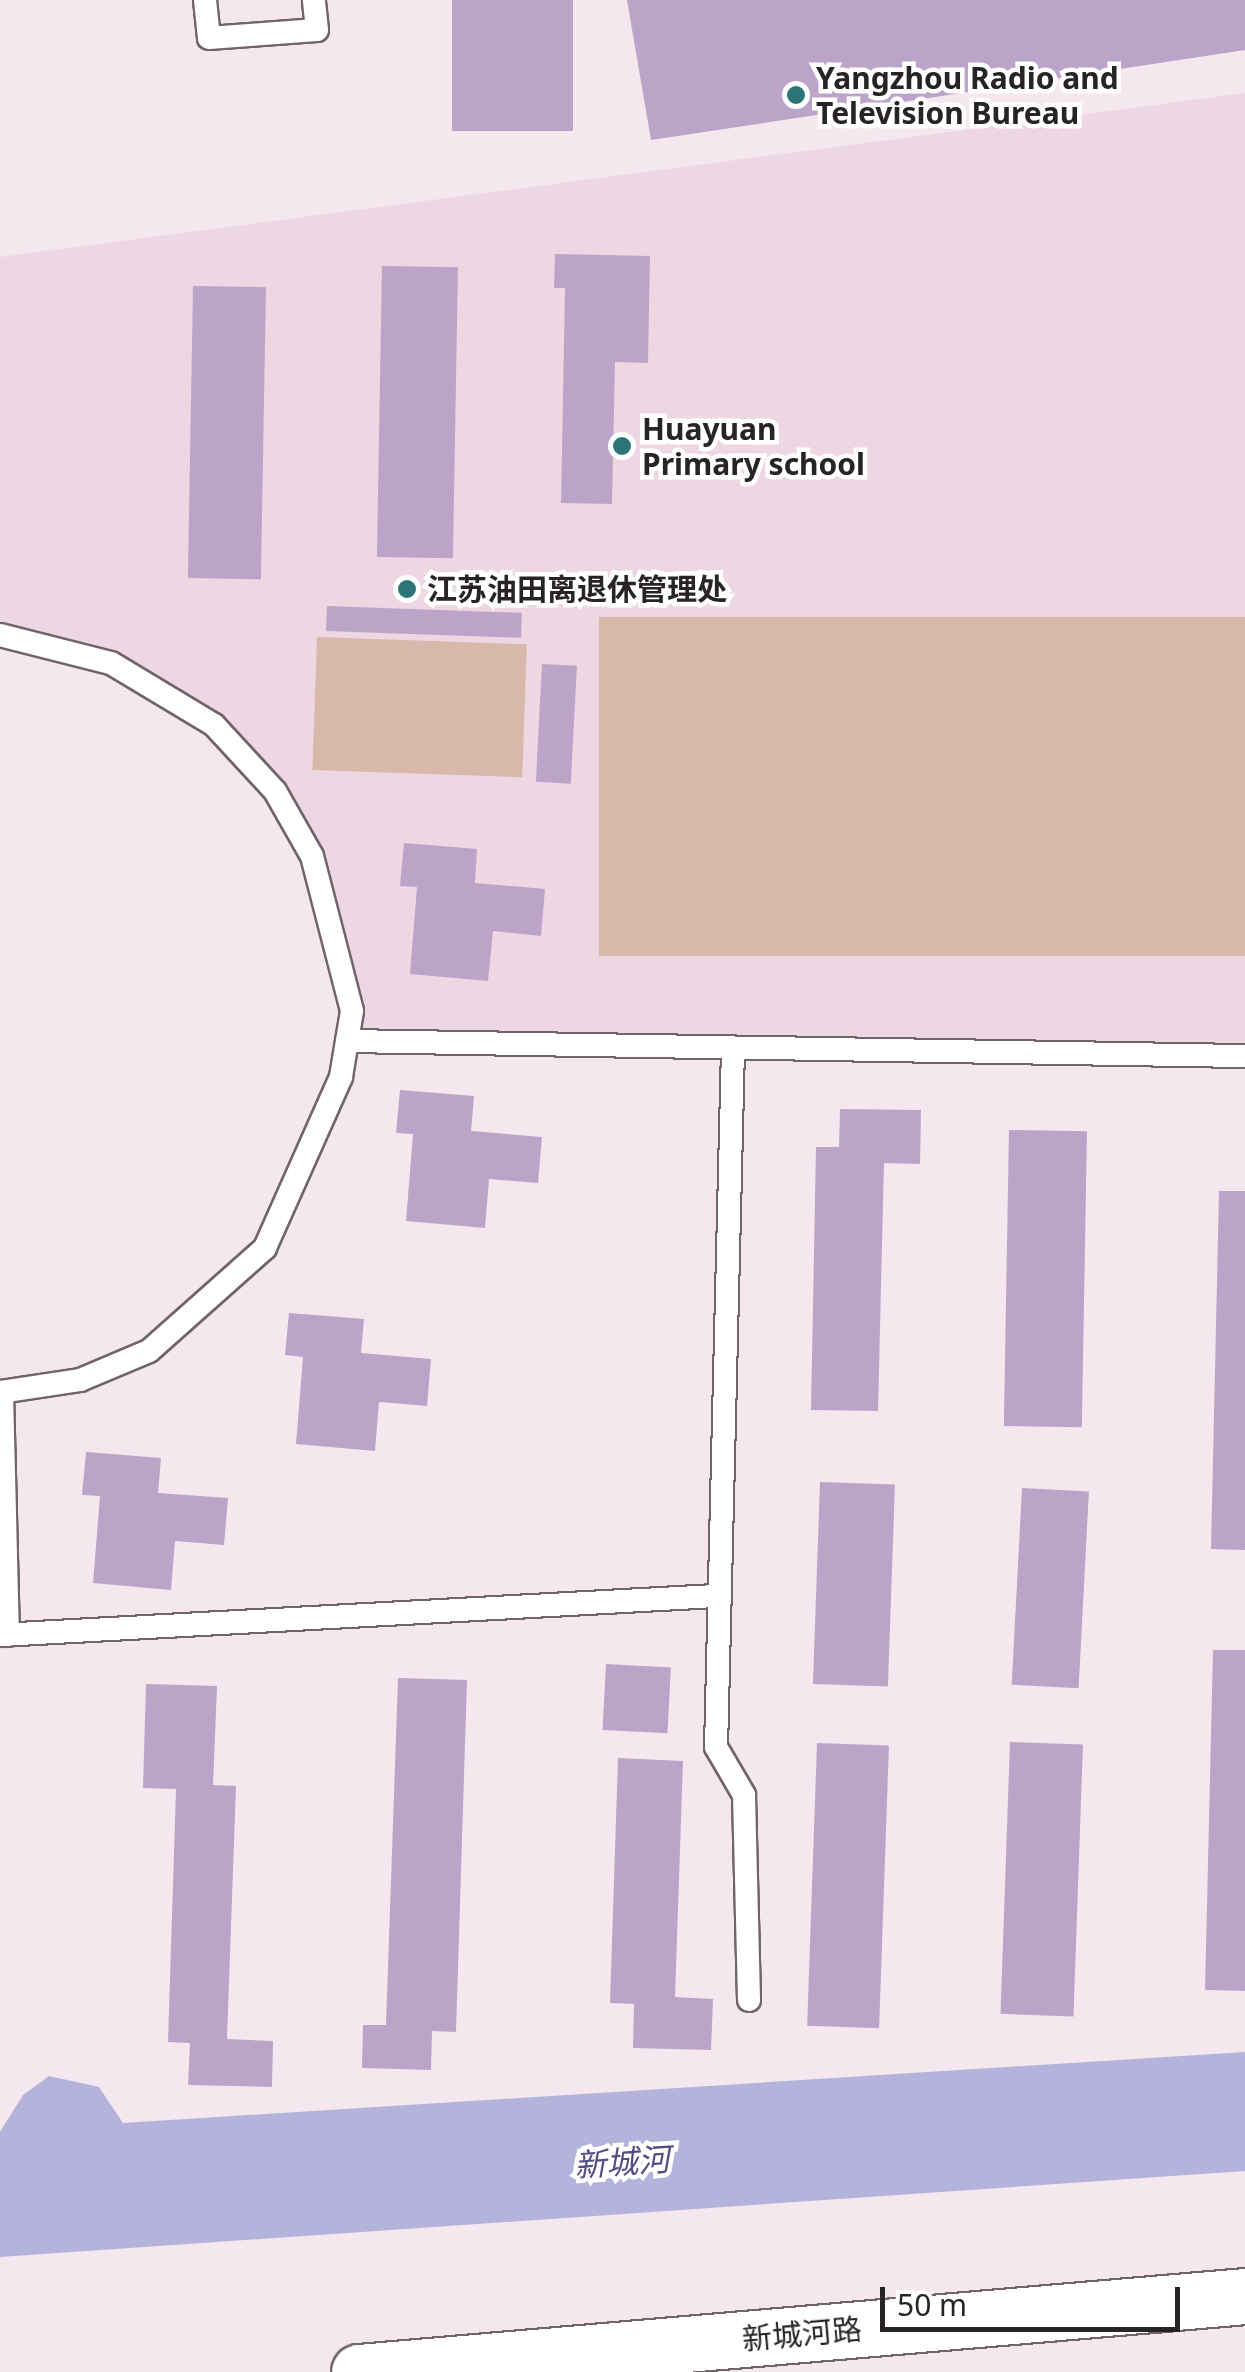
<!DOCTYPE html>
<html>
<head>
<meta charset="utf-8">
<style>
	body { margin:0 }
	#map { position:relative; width:1245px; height:2372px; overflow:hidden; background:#f5e7ee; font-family:"Noto Sans","Noto Sans SC",sans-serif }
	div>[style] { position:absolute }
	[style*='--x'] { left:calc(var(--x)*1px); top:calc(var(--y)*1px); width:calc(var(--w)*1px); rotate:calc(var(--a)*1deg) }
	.built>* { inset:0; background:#edd7e3 }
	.green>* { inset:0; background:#d8b8ab; transform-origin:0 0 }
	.water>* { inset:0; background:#b4b3db }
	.building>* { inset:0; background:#bca4c8; transform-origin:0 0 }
	.roads { filter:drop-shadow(2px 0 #71646b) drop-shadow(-2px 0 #71646b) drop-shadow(0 2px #71646b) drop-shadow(0 -2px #71646b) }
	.service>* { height:22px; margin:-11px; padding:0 11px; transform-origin:11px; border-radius:11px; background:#fff }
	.tertiary>* { height:55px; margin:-27.5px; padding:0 27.5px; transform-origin:27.5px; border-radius:27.5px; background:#fff }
	.dots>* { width:28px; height:28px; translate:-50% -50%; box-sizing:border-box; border:5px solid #fff; border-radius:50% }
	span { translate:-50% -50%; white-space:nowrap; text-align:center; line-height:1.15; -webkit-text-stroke:9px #fff; paint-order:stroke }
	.poi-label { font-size:30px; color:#282325; font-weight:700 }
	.left { translate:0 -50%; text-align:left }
	.street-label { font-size:30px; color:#282325 }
	.water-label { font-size:32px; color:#524e84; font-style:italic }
	.scale { position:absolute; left:880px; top:2287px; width:300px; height:45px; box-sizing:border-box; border:5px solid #282325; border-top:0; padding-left:12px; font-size:30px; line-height:35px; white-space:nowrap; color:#282325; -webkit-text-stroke:8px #fff; paint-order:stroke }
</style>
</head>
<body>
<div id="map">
	<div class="built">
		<div style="clip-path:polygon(1245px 93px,1245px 1048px,347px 1041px,312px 856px,214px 725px,111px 663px,0 635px,0 257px)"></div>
	</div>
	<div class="green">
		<div style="left:599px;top:617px;width:646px;height:339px"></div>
		<div style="left:317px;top:637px;width:210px;height:133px;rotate:2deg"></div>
	</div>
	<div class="water">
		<div style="clip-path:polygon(1245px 2052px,1245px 2171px,0 2257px,0 2132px,23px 2095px,49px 2076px,99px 2087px,123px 2123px)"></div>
	</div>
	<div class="building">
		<div style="left:452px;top:0;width:121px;height:131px"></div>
		<div style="clip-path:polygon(627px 0,1245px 0,1245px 50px,651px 140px)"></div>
		<div style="clip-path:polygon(555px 254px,650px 256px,648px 363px,615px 362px,612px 504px,561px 503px,565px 288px,554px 288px)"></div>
		<div style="left:382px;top:266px;width:76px;height:291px;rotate:1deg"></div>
		<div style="left:193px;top:286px;width:73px;height:292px;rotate:1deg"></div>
		<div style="left:327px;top:606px;width:195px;height:25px;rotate:2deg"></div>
		<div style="left:542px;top:664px;width:35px;height:118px;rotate:3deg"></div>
		<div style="clip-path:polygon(404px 843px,477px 849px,475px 883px,545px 889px,541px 936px,493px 931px,488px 981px,410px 974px,417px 887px,400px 886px)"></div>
		<div style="clip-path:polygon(400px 1090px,474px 1096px,471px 1131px,542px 1137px,538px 1183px,489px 1179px,485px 1228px,406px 1221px,413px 1134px,396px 1133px)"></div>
		<div style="clip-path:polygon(840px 1109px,921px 1110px,920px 1164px,884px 1163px,878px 1411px,811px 1410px,816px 1147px,839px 1147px)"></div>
		<div style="left:1009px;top:1130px;width:78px;height:296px;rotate:1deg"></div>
		<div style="clip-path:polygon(1219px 1191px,1245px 1191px,1245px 1550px,1211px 1549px)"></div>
		<div style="clip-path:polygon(289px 1313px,364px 1319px,361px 1353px,431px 1359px,427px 1406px,379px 1402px,375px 1451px,296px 1444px,303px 1357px,285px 1355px)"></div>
		<div style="clip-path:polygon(86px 1452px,161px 1458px,158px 1493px,228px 1498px,224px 1545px,175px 1541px,171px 1590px,93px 1583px,100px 1496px,82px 1495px)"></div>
		<div style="left:820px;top:1482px;width:75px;height:202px;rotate:2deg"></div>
		<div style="left:1022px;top:1488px;width:67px;height:197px;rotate:3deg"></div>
		<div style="clip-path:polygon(1213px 1650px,1245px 1650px,1245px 1991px,1205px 1990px)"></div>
		<div style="left:606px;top:1664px;width:65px;height:66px;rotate:3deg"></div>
		<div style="clip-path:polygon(398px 1678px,467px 1680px,456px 2032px,432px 2031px,431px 2070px,362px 2068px,363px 2025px,386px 2025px)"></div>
		<div style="clip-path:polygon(146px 1684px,217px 1686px,213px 1785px,236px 1786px,227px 2039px,273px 2041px,272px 2087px,188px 2085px,190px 2043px,168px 2042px,176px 1789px,143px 1788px)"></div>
		<div style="left:1010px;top:1742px;width:73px;height:272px;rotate:2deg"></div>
		<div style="left:817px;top:1743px;width:72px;height:283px;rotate:2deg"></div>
		<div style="clip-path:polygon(618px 1758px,683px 1761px,675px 1997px,713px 1999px,711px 2050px,633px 2048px,634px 2004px,610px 2003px)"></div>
	</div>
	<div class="roads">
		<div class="service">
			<div style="--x:205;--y:0;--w:38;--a:84"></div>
			<div style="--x:209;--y:38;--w:108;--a:-4.2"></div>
			<div style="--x:317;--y:30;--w:30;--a:-96"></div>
			<div style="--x:0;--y:635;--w:114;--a:14.2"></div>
			<div style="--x:111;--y:663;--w:120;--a:31"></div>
			<div style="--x:214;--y:725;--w:90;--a:47.3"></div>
			<div style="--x:275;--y:791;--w:75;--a:60.4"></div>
			<div style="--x:312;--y:856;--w:160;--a:75.5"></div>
			<div style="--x:352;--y:1011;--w:67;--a:99.5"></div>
			<div style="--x:341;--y:1077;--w:187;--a:114"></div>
			<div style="--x:265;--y:1248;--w:155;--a:138.4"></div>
			<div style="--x:149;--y:1351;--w:75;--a:157.2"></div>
			<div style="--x:80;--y:1380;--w:81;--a:171.5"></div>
			<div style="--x:347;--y:1041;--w:898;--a:0.96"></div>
			<div style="--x:733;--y:1048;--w:699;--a:91.39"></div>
			<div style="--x:716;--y:1747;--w:56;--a:59.7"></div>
			<div style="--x:744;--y:1795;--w:205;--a:88.6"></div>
			<div style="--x:2;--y:1392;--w:243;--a:88.6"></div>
			<div style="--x:0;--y:1635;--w:716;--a:-3.12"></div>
		</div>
		<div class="tertiary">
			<div style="--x:359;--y:2372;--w:889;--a:-4.9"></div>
		</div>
	</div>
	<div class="dots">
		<div style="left:796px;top:95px;background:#2b7578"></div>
		<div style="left:622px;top:446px;background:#2b7578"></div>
		<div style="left:407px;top:589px;background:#2b7578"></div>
	</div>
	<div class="poi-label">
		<span class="left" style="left:816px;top:95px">Yangzhou Radio and<br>Television Bureau</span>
		<span class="left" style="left:642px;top:446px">Huayuan<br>Primary school</span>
		<span class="left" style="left:427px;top:589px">江苏油田离退休管理处</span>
	</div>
	<div class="street-label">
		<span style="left:802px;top:2334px;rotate:-5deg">新城河路</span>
	</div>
	<div class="water-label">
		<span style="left:622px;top:2162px;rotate:-4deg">新城河</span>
	</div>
	<div class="scale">50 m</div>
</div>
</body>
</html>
